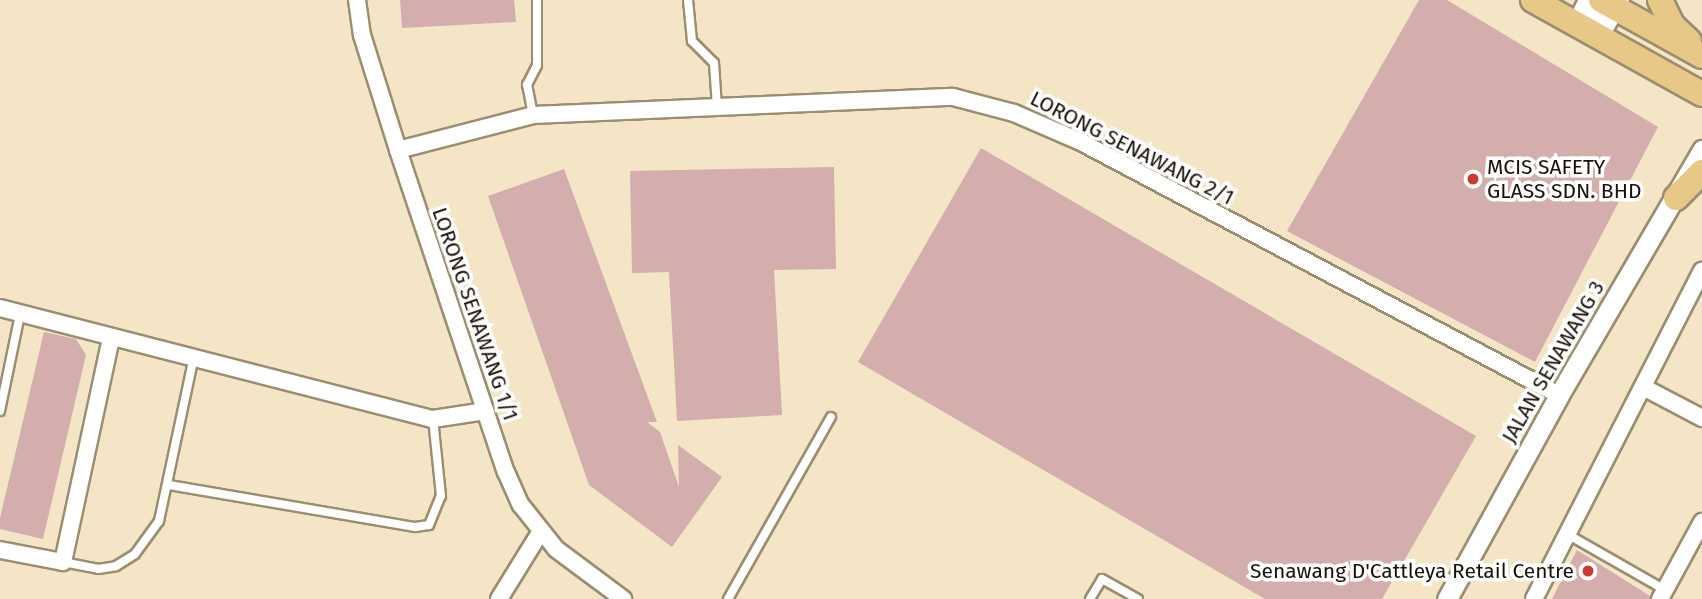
<!DOCTYPE html>
<html>
<head>
<meta charset="utf-8">
<style>
	body { margin:0 }
	#map { position:relative; width:1702px; height:599px; overflow:hidden; background:#f3e5c5; font-family:"Fira Sans",sans-serif }
	div>[style] { position:absolute }
	[style*='--x'] { left:calc(var(--x)*1px); top:calc(var(--y)*1px); width:calc(var(--w)*1px); rotate:calc(var(--a)*1deg) }
	.building>* { inset:0; background:#d4aeac }
	.roads { filter:drop-shadow(2px 0 #9b8e70) drop-shadow(-2px 0 #9b8e70) drop-shadow(0 2px #9b8e70) drop-shadow(0 -2px #9b8e70) }
	.service>* { height:8px; margin:-4px; padding:0 4px; transform-origin:4px; border-radius:4px; background:#fff }
	.minor>* { height:16px; margin:-8px; padding:0 8px; transform-origin:8px; border-radius:8px; background:#fff }
	.tertiary>* { height:19px; margin:-9.5px; padding:0 9.5px; transform-origin:9.5px; border-radius:9.5px; background:#fff }
	.secondary>* { height:23px; margin:-11.5px; padding:0 11.5px; transform-origin:11.5px; border-radius:11.5px; background:#fff }
	.primary>* { height:24px; margin:-12px; padding:0 12px; transform-origin:12px; border-radius:12px; background:#e7c887 }
	.dots>* { width:19px; height:19px; translate:-50% -50%; box-sizing:border-box; border:4px solid #fff; border-radius:50% }
	span { translate:-50% -50%; white-space:nowrap; text-align:center; line-height:1.15; -webkit-text-stroke:7px #fff; paint-order:stroke }
	.street-label { font-size:21px; color:#171107 }
	.poi-label { font-size:21px; color:#171107 }
	.left { translate:0 -50%; text-align:left }
	.right { translate:-100% -50%; text-align:right }
</style>
</head>
<body>
<div id="map">
	<div class="building">
		<div style="clip-path:polygon(400px 0,514px 0,516px 22px,402px 28px)"></div>
		<div style="clip-path:polygon(1419px 0,1447px 0,1658px 127px,1535px 362px,1287px 231px)"></div>
		<div style="clip-path:polygon(981px 148px,1476px 436px,1382px 599px,1265px 599px,858px 362px)"></div>
		<div style="clip-path:polygon(834px 167px,836px 269px,774px 270px,782px 415px,677px 421px,669px 272px,632px 273px,630px 171px)"></div>
		<div style="clip-path:polygon(564px 169px,657px 422px,647px 422px,660px 432px,679px 487px,678px 445px,722px 477px,672px 547px,589px 485px,488px 196px)"></div>
		<div style="clip-path:polygon(44px 332px,76px 339px,86px 355px,43px 539px,0 529px,0 518px)"></div>
		<div style="clip-path:polygon(1577px 550px,1650px 596px,1650px 599px,1552px 599px)"></div>
	</div>
	<div class="roads">
		<div class="service">
			<div style="--x:688;--y:0;--w:41;--a:84.4"></div>
			<div style="--x:692;--y:41;--w:31;--a:45"></div>
			<div style="--x:714;--y:63;--w:44;--a:86.1"></div>
			<div style="--x:533;--y:115;--w:31;--a:-101"></div>
			<div style="--x:527;--y:85;--w:22;--a:-63"></div>
			<div style="--x:537;--y:65;--w:65;--a:-90"></div>
			<div style="--x:0;--y:411;--w:99;--a:-78.3"></div>
			<div style="--x:169;--y:485;--w:250;--a:9.7"></div>
			<div style="--x:415;--y:527;--w:14;--a:-8"></div>
			<div style="--x:429;--y:525;--w:31;--a:-68"></div>
			<div style="--x:441;--y:496;--w:77;--a:-95.9"></div>
			<div style="--x:1567;--y:534;--w:113;--a:29.7"></div>
			<div style="--x:63;--y:562;--w:36;--a:11"></div>
			<div style="--x:98;--y:569;--w:18;--a:-9"></div>
			<div style="--x:116;--y:566;--w:22;--a:-32"></div>
			<div style="--x:135;--y:554;--w:41;--a:-54"></div>
			<div style="--x:159;--y:521;--w:168;--a:-78"></div>
			<div style="--x:728;--y:599;--w:209;--a:-60.5"></div>
			<div style="--x:1090;--y:599;--w:23;--a:-59"></div>
			<div style="--x:1102;--y:579;--w:41;--a:29.1"></div>
		</div>
		<div class="minor">
			<div style="--x:357;--y:0;--w:35;--a:82"></div>
			<div style="--x:362;--y:35;--w:121;--a:72.6"></div>
			<div style="--x:398;--y:150;--w:340;--a:71.5"></div>
			<div style="--x:506;--y:472;--w:36;--a:66"></div>
			<div style="--x:521;--y:505;--w:56;--a:51.5"></div>
			<div style="--x:556;--y:549;--w:84;--a:36.7"></div>
			<div style="--x:398;--y:150;--w:139;--a:-14.5"></div>
			<div style="--x:533;--y:115;--w:420;--a:-2.5"></div>
			<div style="--x:953;--y:97;--w:63;--a:14.7"></div>
			<div style="--x:1014;--y:113;--w:73;--a:23.4"></div>
			<div style="--x:1081;--y:142;--w:541;--a:27.89"></div>
			<div style="--x:0;--y:308;--w:447;--a:14.4"></div>
			<div style="--x:433;--y:419;--w:53;--a:-8.7"></div>
			<div style="--x:1643;--y:387;--w:67;--a:27.7"></div>
			<div style="--x:0;--y:550;--w:64;--a:10.8"></div>
			<div style="--x:63;--y:562;--w:229;--a:-77.9"></div>
			<div style="--x:499;--y:599;--w:80;--a:-58.3"></div>
			<div style="--x:1534;--y:599;--w:369;--a:-62.9"></div>
			<div style="--x:1660;--y:599;--w:88;--a:-61.4"></div>
		</div>
		<div class="tertiary">
			<div style="--x:1447;--y:599;--w:233;--a:-61.2"></div>
			<div style="--x:1559;--y:395;--w:284;--a:-59.7"></div>
		</div>
		<div class="secondary">
			<div style="--x:1578;--y:25;--w:28;--a:-64"></div>
			<div style="--x:1597;--y:34;--w:39;--a:-60"></div>
		</div>
		<div class="primary">
			<div style="--x:1533;--y:0;--w:193;--a:29.1"></div>
			<div style="--x:1601;--y:0;--w:115;--a:29"></div>
			<div style="--x:1660;--y:0;--w:28;--a:64"></div>
			<div style="--x:1672;--y:25;--w:23;--a:43"></div>
			<div style="--x:1676;--y:198;--w:37;--a:-45"></div>
		</div>
	</div>
	<div class="dots">
		<div style="left:1473px;top:179px;background:#ca3c33"></div>
		<div style="left:1588px;top:571px;background:#ca3c33"></div>
	</div>
	<div class="street-label">
		<span style="left:1132px;top:148px;rotate:27deg">LORONG SENAWANG 2/1</span>
		<span style="left:475px;top:314px;rotate:71deg">LORONG SENAWANG 1/1</span>
		<span style="left:1553px;top:362px;rotate:-60deg">JALAN SENAWANG 3</span>
	</div>
	<div class="poi-label">
		<span class="left" style="left:1487px;top:179px">MCIS SAFETY<br>GLASS SDN. BHD</span>
		<span class="right" style="left:1574px;top:571px">Senawang D'Cattleya Retail Centre</span>
	</div>
</div>
</body>
</html>
